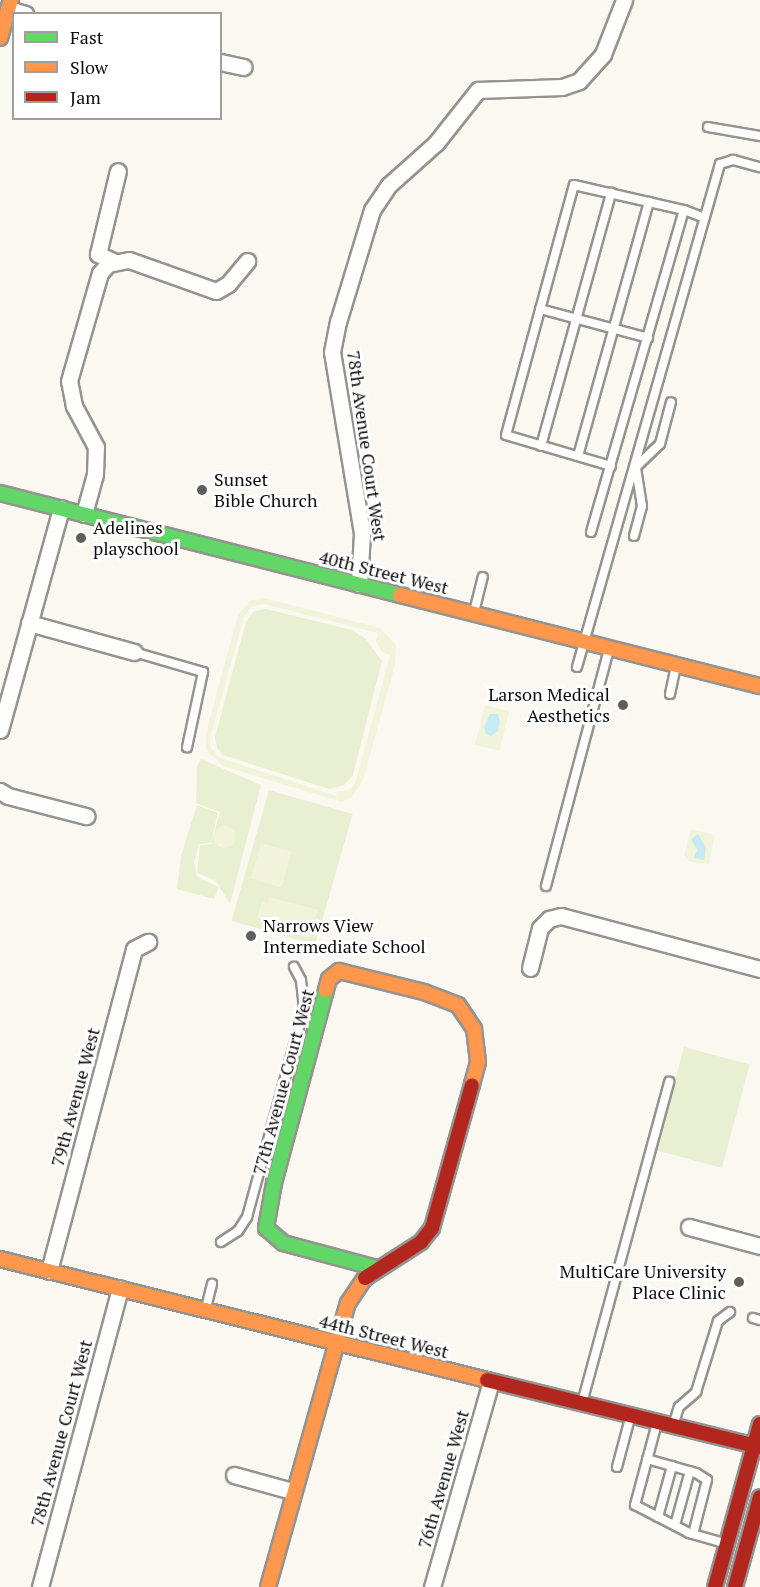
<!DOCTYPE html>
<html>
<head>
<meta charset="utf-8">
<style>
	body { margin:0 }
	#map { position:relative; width:760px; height:1587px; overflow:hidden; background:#fbf8f1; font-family:"PT Serif",serif }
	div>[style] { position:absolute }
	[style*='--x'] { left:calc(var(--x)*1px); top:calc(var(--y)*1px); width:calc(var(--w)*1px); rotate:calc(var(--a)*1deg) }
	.green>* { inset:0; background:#e8f0d1; transform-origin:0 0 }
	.pitch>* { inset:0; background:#f1f4da; transform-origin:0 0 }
	.round { border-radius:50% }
	.water>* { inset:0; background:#c7ebf5 }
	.roads { filter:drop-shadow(2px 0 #949390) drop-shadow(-2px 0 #949390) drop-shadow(0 2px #949390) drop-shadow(0 -2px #949390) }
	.lane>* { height:8px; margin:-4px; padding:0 4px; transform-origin:4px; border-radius:4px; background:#fefefd }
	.street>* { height:15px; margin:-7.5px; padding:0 7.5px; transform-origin:7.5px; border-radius:7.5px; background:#fefefd }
	.fast>* { height:14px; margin:-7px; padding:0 7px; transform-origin:7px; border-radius:7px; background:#63d668 }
	.slow>* { height:14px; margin:-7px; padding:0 7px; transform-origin:7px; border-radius:7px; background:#ff974d }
	.jam>* { height:14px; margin:-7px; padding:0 7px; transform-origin:7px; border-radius:7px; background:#b3261e }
	.dots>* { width:16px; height:16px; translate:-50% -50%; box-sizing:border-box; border:3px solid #fff; border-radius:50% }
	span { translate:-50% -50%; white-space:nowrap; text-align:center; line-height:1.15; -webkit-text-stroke:6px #fff; paint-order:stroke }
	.street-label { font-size:18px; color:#0d0d0d }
	.poi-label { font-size:18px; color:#0d0d0d }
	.left { translate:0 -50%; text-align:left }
	.right { translate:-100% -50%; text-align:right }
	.legend { position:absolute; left:12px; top:12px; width:210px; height:108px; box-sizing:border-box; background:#fff; border:2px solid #9e9e9e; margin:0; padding:8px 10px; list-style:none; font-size:18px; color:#0d0d0d }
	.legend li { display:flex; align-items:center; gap:12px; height:30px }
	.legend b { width:30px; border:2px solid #9e9e9e }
</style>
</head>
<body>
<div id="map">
	<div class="green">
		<div style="clip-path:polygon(266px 609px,352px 630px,366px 639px,382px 661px,353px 775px,344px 785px,329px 789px,223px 755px,217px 748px,215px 737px,246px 622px,254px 611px)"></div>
		<div style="clip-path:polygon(201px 759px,261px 785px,230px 904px,216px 881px,197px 873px,200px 845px,211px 844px,220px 812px,196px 803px,197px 766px)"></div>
		<div style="left:269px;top:790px;width:87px;height:136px;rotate:16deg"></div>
		<div style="clip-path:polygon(197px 805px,218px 813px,211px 843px,199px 844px,194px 862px,197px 877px,219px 887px,214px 899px,177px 889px,181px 856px)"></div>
		<div style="left:684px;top:1047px;width:68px;height:107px;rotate:15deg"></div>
	</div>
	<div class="pitch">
		<div style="clip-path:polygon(evenodd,264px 598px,380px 628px,396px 645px,395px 665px,363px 780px,352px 797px,342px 802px,223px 766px,206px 750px,206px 733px,238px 615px,250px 601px,264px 598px,264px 604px,378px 633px,376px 641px,382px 652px,390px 655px,356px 781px,351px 789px,336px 792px,337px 796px,220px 758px,211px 748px,210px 738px,244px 617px,251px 607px,264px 604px)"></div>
		<div style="left:485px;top:705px;width:25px;height:41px;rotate:14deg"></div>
		<div class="round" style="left:214px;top:826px;width:22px;height:22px"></div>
		<div style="clip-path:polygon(691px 829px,715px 835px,709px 864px,691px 862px,684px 855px)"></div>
		<div style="left:261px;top:843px;width:32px;height:37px;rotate:16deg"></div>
		<div style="clip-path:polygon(269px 897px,318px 910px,310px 938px,263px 925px,264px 920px,257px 918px,262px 902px,268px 903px)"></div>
	</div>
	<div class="water">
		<div style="clip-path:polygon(490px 714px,498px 714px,500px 722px,498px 731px,491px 736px,486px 734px,484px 727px)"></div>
		<div style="clip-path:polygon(698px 834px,706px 848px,704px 860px,694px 858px,697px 850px,691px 839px)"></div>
	</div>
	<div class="roads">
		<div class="lane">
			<div style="--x:708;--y:127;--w:53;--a:9.8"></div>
			<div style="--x:540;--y:309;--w:112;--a:15"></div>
			<div style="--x:541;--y:446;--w:263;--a:-74.5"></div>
			<div style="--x:578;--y:456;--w:264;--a:-74.4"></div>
			<div style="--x:611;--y:466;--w:109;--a:-163.6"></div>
			<div style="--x:506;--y:435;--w:259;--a:-74.8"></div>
			<div style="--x:574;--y:185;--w:113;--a:12.8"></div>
			<div style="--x:636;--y:467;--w:33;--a:-44"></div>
			<div style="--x:660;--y:444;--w:43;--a:-75.3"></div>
			<div style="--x:591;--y:532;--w:335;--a:-73.9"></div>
			<div style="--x:684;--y:210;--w:22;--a:21"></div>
			<div style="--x:634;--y:536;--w:31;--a:-75"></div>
			<div style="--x:642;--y:506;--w:39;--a:-99"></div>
			<div style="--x:474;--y:612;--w:36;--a:-76"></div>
			<div style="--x:134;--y:652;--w:72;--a:16.2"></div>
			<div style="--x:203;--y:672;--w:77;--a:102"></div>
			<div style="--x:577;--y:667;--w:523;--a:-74.13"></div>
			<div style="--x:720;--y:164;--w:14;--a:-17"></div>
			<div style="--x:733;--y:160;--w:28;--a:15"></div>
			<div style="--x:670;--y:694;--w:29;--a:-78"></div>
			<div style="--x:546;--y:886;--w:244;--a:-75.1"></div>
			<div style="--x:221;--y:1242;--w:20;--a:-33"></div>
			<div style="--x:238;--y:1231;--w:17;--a:-57"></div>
			<div style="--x:247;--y:1217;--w:216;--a:-74.7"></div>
			<div style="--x:304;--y:1009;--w:29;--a:-96"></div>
			<div style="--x:301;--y:980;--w:15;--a:-118"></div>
			<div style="--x:206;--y:1308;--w:25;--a:-76"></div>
			<div style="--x:753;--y:1318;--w:7;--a:16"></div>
			<div style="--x:582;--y:1403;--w:333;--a:-74.8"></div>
			<div style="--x:657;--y:1423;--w:85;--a:105"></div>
			<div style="--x:635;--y:1505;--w:61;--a:27.4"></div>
			<div style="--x:689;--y:1533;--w:35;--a:16"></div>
			<div style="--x:674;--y:1423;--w:17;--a:-73"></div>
			<div style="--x:679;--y:1407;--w:23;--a:-41"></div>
			<div style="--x:696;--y:1392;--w:74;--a:-72.8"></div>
			<div style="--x:718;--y:1321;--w:15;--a:-37"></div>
			<div style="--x:647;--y:1459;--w:51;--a:15.9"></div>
			<div style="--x:696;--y:1473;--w:13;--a:32"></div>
			<div style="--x:707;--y:1480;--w:56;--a:104.5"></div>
			<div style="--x:617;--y:1467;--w:51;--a:-75.1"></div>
			<div style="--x:658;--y:1517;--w:53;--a:-74.6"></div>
			<div style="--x:675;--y:1525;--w:56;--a:-74.5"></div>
		</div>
		<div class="street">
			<div style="--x:8;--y:9;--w:18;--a:16"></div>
			<div style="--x:220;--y:62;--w:24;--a:12"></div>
			<div style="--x:115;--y:262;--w:19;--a:-155"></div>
			<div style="--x:98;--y:254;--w:85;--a:-76.5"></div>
			<div style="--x:84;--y:514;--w:41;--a:-74.6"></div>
			<div style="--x:95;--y:474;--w:27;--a:-88"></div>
			<div style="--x:96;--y:447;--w:47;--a:-118.2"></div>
			<div style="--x:74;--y:406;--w:25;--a:-101"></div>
			<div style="--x:69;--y:381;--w:112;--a:-74"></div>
			<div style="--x:100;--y:273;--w:12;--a:-48"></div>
			<div style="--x:108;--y:264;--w:21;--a:-11"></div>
			<div style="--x:129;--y:260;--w:92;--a:19.6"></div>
			<div style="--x:216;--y:291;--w:14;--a:-30"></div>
			<div style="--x:228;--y:284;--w:30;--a:-50"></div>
			<div style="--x:359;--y:584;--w:51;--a:-86.6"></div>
			<div style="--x:362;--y:533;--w:183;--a:-99.4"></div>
			<div style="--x:332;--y:352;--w:31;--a:-79"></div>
			<div style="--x:338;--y:322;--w:117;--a:-73.1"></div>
			<div style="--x:372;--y:210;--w:30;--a:-56"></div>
			<div style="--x:389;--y:185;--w:63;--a:-41.8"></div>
			<div style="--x:436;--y:143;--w:68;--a:-51.6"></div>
			<div style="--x:478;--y:90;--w:84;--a:-2"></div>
			<div style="--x:562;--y:87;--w:18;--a:-19"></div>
			<div style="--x:579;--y:81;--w:36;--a:-48"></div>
			<div style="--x:603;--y:54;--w:58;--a:-68.7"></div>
			<div style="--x:29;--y:623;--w:109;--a:15.4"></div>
			<div style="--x:0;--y:730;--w:230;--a:-74.6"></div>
			<div style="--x:0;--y:791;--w:9;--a:32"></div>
			<div style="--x:8;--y:796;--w:81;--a:14.4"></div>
			<div style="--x:530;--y:968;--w:41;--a:-76"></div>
			<div style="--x:540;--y:928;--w:13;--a:-45"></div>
			<div style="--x:549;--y:919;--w:12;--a:-14"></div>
			<div style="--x:561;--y:916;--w:206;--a:14.9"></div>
			<div style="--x:689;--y:1227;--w:73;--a:15"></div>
			<div style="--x:49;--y:1271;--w:333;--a:-75.2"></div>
			<div style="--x:134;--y:949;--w:16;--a:-27"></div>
			<div style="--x:234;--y:1475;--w:60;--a:15.4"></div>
			<div style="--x:40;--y:1587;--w:309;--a:-75"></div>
			<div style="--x:432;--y:1587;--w:214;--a:-74"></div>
		</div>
		<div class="fast">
			<div style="--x:0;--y:493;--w:413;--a:14.3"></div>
			<div style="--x:326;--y:990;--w:200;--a:105.1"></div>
			<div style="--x:274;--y:1183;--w:46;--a:100.1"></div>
			<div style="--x:266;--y:1228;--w:23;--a:41"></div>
			<div style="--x:283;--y:1243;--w:96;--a:15"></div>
		</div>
		<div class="slow">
			<div style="--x:0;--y:38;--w:40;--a:-74"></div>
			<div style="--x:400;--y:595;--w:371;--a:14.2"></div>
			<div style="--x:326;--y:990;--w:11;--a:-75"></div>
			<div style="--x:329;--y:979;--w:13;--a:-39"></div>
			<div style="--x:339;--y:971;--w:88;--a:13.9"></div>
			<div style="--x:424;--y:992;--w:36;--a:21"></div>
			<div style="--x:458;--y:1005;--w:29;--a:56"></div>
			<div style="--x:474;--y:1029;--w:33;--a:83"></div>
			<div style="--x:478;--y:1062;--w:24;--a:105"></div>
			<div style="--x:0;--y:1259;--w:502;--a:13.95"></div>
			<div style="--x:268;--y:1587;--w:295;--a:-74.3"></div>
			<div style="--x:348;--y:1303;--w:30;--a:-56"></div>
		</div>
		<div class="jam">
			<div style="--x:365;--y:1278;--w:67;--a:-32.7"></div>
			<div style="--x:421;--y:1242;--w:18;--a:-52"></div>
			<div style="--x:432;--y:1228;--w:148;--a:-74.4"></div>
			<div style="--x:487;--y:1380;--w:281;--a:13.8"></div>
			<div style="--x:715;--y:1587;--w:169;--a:-74.6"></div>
			<div style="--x:735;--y:1587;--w:93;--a:-74.5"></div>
		</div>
	</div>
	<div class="dots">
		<div style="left:202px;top:490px;background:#605f5d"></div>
		<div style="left:81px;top:538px;background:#605f5d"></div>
		<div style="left:623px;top:705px;background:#605f5d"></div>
		<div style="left:251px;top:936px;background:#605f5d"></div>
		<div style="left:739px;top:1282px;background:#605f5d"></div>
	</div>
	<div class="street-label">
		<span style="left:367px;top:446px;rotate:82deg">78th Avenue Court West</span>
		<span style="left:384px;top:572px;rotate:14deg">40th Street West</span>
		<span style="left:283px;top:1082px;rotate:-75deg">77th Avenue Court West</span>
		<span style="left:75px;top:1097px;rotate:-75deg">79th Avenue West</span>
		<span style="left:384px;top:1336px;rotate:14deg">44th Street West</span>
		<span style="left:61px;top:1433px;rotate:-75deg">78th Avenue Court West</span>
		<span style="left:443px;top:1479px;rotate:-74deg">76th Avenue West</span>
	</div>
	<div class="poi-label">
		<span class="left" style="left:214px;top:490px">Sunset<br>Bible Church</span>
		<span class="left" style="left:93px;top:538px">Adelines<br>playschool</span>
		<span class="right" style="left:610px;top:705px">Larson Medical<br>Aesthetics</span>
		<span class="left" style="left:263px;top:936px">Narrows View<br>Intermediate School</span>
		<span class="right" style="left:726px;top:1282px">MultiCare University<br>Place Clinic</span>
	</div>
	<ul class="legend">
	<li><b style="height:8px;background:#63d668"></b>Fast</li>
	<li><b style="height:8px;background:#ff974d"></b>Slow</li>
	<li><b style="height:8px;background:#b3261e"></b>Jam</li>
	</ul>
</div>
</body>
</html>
